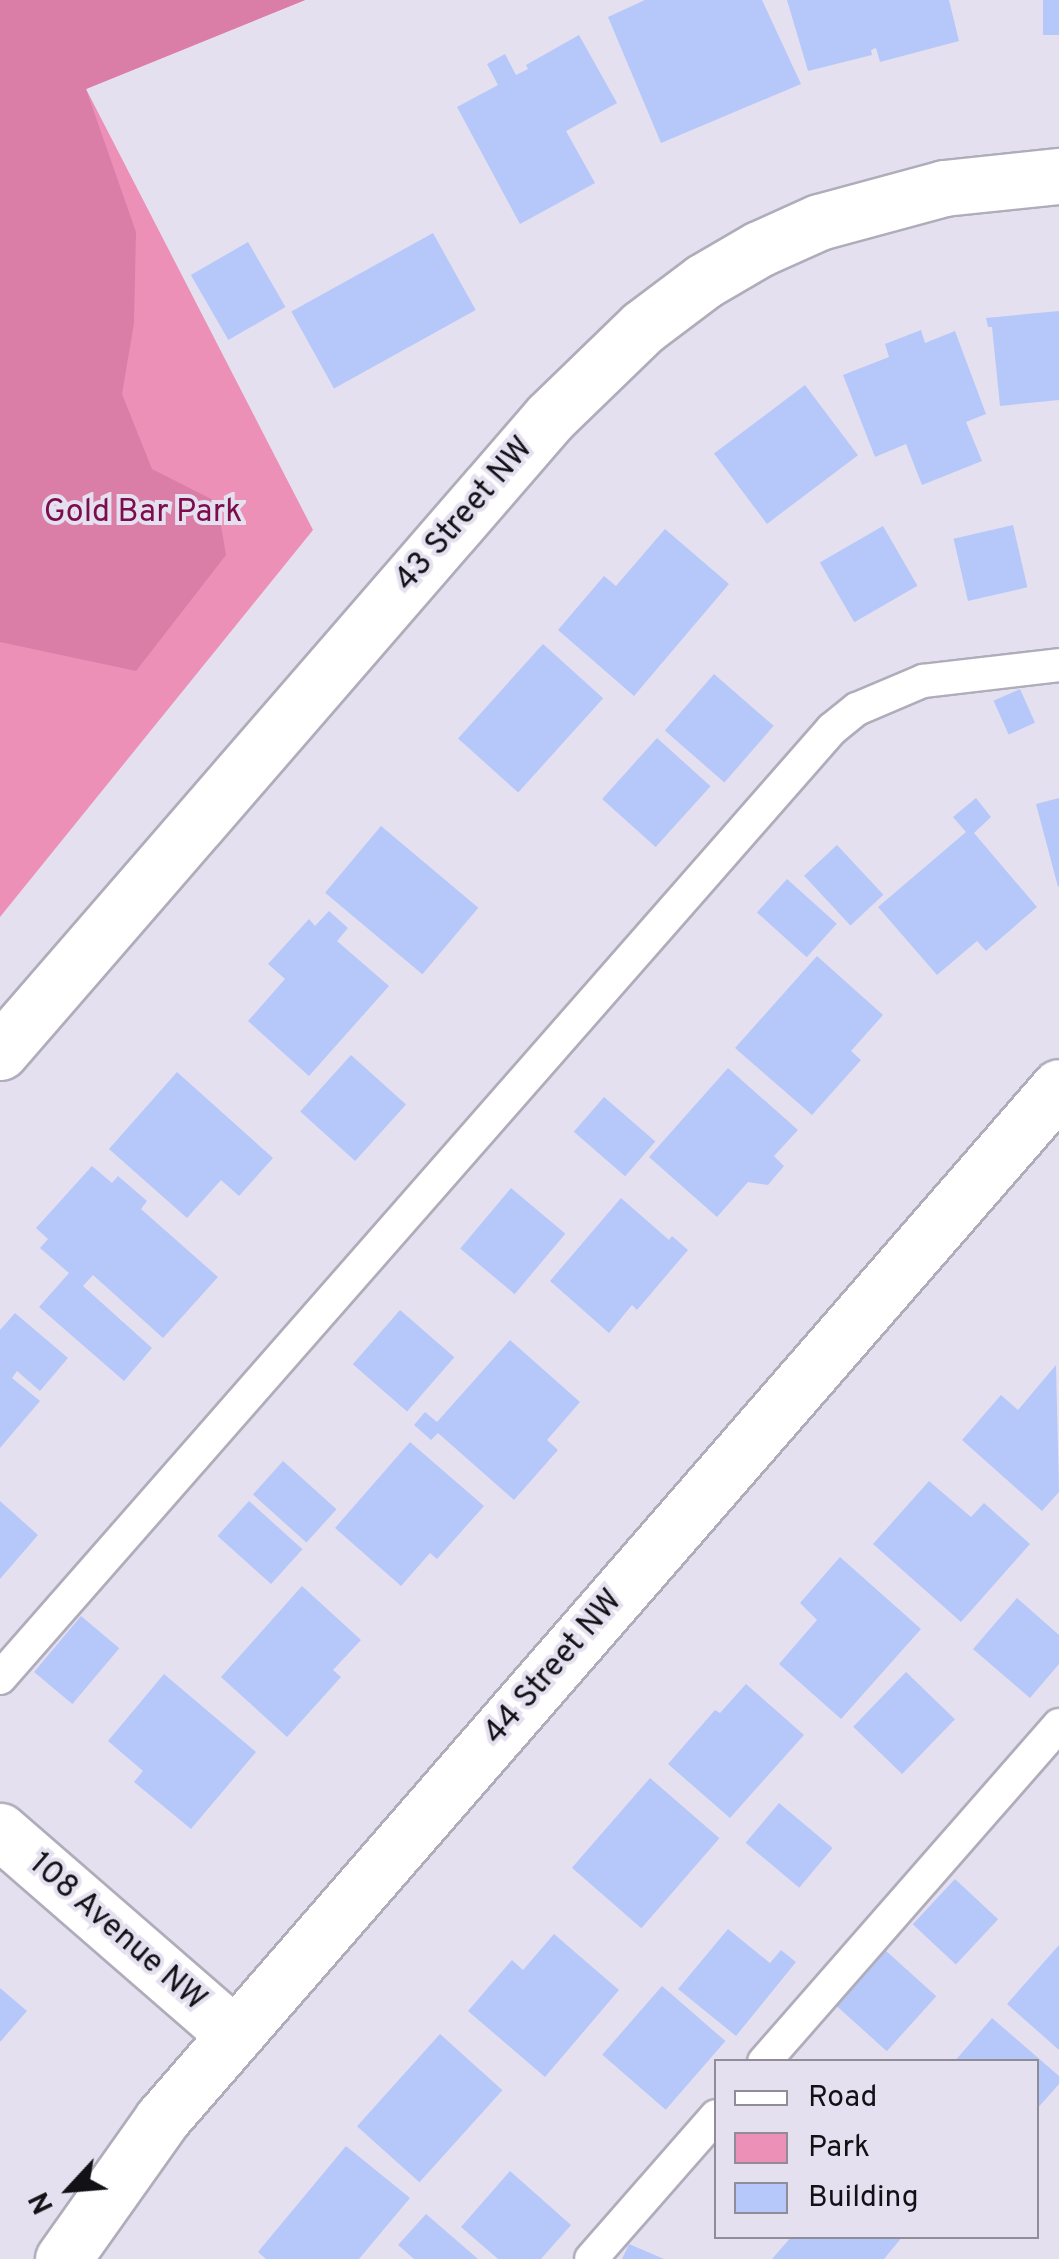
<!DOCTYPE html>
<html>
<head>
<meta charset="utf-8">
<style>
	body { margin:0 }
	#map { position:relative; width:1059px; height:2259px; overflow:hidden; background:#e4e0ef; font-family:Overpass,sans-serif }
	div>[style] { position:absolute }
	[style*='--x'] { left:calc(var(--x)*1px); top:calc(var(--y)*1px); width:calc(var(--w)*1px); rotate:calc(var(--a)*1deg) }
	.green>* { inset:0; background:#ec90b8 }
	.forest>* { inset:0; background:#da7ea7 }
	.building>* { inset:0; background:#b6c8fa; transform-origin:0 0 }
	.roads { filter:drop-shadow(2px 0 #b0adbb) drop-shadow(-2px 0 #b0adbb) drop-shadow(0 2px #b0adbb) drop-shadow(0 -2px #b0adbb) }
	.service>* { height:32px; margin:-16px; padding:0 16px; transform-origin:16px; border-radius:16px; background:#fff }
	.minor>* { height:55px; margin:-27.5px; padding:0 27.5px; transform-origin:27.5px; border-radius:27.5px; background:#fff }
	span { translate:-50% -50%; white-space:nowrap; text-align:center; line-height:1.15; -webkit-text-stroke:8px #e4e0ef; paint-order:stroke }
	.park-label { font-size:32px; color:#7c0c4c }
	.street-label { font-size:32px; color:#121116 }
	.legend { position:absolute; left:714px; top:2059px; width:325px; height:180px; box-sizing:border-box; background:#e4e0ef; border:2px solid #908d98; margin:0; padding:12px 18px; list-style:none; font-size:30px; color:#121116 }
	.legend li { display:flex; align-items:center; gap:20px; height:50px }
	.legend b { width:50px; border:2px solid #908d98 }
	.north { position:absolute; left:20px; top:2139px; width:100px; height:100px; -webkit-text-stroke:8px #e4e0ef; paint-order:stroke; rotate:244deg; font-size:28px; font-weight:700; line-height:40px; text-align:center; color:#121116 }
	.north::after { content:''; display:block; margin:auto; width:35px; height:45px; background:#121116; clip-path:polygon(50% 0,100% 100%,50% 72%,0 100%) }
</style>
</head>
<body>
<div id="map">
	<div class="green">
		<div style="clip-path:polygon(0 0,305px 0,86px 89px,313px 530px,0 917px)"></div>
	</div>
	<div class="forest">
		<div style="clip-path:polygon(0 0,305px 0,86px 89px,136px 232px,134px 323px,122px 394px,152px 469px,217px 502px,226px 555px,136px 671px,0 642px)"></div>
	</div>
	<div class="building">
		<div style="clip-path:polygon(645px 0,762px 0,801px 84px,661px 143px,608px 17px)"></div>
		<div style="clip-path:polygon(787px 0,949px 0,959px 41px,880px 62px,876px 48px,871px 50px,872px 55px,808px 71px)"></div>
		<div style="left:1043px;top:0;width:16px;height:35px"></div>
		<div style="clip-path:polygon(579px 35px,617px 103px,566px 131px,595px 183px,520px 224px,457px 107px,498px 85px,487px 64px,505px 54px,516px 75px,528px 69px,526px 65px)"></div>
		<div style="left:433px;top:233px;width:88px;height:162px;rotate:61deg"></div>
		<div style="left:248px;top:242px;width:75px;height:66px;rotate:60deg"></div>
		<div style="clip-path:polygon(1059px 311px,1059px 400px,1000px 406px,992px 327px,988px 327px,986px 318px)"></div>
		<div style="clip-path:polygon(921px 330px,925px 343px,955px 331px,986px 414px,966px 422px,982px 461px,922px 485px,906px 444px,875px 457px,843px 375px,889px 357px,885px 344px)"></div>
		<div style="left:805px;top:385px;width:88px;height:114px;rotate:53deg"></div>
		<div style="left:1013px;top:525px;width:64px;height:61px;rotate:77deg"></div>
		<div style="left:883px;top:526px;width:69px;height:73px;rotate:60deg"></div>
		<div style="clip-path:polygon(665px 529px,729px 584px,634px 696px,558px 630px,604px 576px,616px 586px)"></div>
		<div style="left:543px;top:644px;width:81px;height:127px;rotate:42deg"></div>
		<div style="left:714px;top:674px;width:79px;height:75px;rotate:41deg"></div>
		<div style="left:1020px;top:689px;width:37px;height:29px;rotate:66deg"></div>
		<div style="left:657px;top:738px;width:72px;height:82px;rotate:42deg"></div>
		<div style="clip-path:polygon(976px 798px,991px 817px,974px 833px,1037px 907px,986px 951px,977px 941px,937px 975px,878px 907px,966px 832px,953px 817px)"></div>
		<div style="clip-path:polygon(1059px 798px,1059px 886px,1058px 887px,1036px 804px)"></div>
		<div style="left:381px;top:826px;width:127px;height:87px;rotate:40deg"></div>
		<div style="left:837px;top:845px;width:68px;height:45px;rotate:47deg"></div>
		<div style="left:787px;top:879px;width:67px;height:45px;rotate:42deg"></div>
		<div style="clip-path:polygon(329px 911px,348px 928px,337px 941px,389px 986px,309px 1076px,248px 1021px,285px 979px,268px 964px,309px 919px,315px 926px)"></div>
		<div style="clip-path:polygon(817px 956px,883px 1015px,851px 1051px,861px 1060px,812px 1115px,735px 1048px)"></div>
		<div style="left:351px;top:1055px;width:74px;height:76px;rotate:42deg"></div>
		<div style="clip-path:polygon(728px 1068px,798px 1130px,774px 1156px,784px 1166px,768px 1185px,748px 1182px,717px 1217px,649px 1157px)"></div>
		<div style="clip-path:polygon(177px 1072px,273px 1158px,239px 1196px,221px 1180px,187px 1218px,109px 1149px)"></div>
		<div style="left:604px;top:1097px;width:68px;height:46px;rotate:41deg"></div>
		<div style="clip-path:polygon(92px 1166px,112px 1183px,118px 1176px,147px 1201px,141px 1209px,218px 1277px,163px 1338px,93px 1275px,83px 1286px,152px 1348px,124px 1381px,39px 1307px,69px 1273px,40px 1248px,48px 1239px,36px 1228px)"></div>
		<div style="left:511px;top:1188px;width:71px;height:79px;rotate:40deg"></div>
		<div style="clip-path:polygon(621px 1198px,669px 1240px,672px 1236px,688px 1250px,637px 1310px,632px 1305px,609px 1333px,550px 1281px)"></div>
		<div style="left:400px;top:1310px;width:72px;height:72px;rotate:41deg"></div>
		<div style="clip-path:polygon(15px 1313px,68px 1358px,40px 1391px,17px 1371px,12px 1378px,40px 1401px,0 1448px,0 1330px)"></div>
		<div style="clip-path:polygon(510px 1340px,580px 1402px,547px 1440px,558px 1450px,514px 1500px,438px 1433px,431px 1440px,414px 1425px,425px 1412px,437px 1422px)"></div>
		<div style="clip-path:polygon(1056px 1365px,1059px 1492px,1042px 1511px,962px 1440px,1001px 1395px,1018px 1410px)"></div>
		<div style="clip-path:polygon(410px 1442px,484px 1506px,437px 1559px,430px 1553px,401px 1586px,335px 1528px)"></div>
		<div style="left:283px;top:1461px;width:72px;height:45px;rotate:42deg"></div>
		<div style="clip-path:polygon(929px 1481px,971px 1517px,984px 1503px,1030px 1544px,961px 1622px,873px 1544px)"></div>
		<div style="clip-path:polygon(0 1501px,38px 1535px,0 1579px)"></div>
		<div style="left:249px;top:1501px;width:72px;height:47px;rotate:42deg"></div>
		<div style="clip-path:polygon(840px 1557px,921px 1629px,841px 1719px,779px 1664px,817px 1620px,800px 1603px)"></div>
		<div style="clip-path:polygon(302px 1586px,361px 1640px,333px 1670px,341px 1677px,287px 1737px,221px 1677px)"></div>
		<div style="clip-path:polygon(1017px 1598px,1059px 1635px,1059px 1664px,1030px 1698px,973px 1649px)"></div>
		<div style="left:81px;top:1616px;width:50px;height:73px;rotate:40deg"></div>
		<div style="left:906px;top:1672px;width:68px;height:76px;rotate:44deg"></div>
		<div style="clip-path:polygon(164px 1674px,256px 1752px,191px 1829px,134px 1782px,143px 1771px,108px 1741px)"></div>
		<div style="clip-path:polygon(746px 1684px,804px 1735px,730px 1818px,668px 1764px,715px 1710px,720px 1713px)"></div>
		<div style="left:650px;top:1778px;width:92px;height:119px;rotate:41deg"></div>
		<div style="left:779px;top:1803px;width:70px;height:52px;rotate:40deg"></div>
		<div style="left:955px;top:1879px;width:59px;height:62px;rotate:43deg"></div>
		<div style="clip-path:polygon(728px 1929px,770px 1963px,781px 1950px,796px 1962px,736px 2036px,678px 1989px)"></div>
		<div style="clip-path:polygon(554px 1934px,619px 1990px,545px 2077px,468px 2011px,512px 1960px,523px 1970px)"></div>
		<div style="clip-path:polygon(1059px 1945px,1059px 2050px,1007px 2004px)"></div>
		<div style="left:885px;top:1950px;width:69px;height:74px;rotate:42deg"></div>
		<div style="left:662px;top:1986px;width:84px;height:91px;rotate:41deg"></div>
		<div style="clip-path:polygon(0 1988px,27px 2011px,0 2042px)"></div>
		<div style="clip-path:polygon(992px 2018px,1059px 2076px,1059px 2084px,1036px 2110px,1036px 2062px,954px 2062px)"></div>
		<div style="left:440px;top:2034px;width:84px;height:124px;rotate:42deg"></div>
		<div style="clip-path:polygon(346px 2146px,410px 2198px,359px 2259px,266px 2259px,258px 2252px)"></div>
		<div style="clip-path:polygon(510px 2171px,571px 2225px,541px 2259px,498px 2259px,461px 2227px)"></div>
		<div style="clip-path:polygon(426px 2214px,478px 2259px,414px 2259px,398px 2245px)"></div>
		<div style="clip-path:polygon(792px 2236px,903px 2236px,884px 2259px,772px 2259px)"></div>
		<div style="clip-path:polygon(629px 2244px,664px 2259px,622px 2259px)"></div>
	</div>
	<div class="roads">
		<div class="service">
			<div style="--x:0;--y:1678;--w:1262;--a:-48.76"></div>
			<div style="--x:832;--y:729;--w:32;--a:-39"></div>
			<div style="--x:857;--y:709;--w:72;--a:-23"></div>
			<div style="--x:923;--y:681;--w:137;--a:-6.7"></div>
			<div style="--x:764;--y:2062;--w:448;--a:-48.8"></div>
			<div style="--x:591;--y:2259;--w:190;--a:-48.8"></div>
		</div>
		<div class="minor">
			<div style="--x:0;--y:1052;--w:840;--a:-49.1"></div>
			<div style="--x:550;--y:417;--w:129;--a:-44.1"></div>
			<div style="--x:643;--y:327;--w:76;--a:-37"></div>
			<div style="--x:704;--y:281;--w:64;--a:-30.2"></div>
			<div style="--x:759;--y:249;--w:66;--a:-24.2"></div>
			<div style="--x:819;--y:222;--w:130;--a:-15.2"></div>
			<div style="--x:944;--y:188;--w:116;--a:-6"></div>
			<div style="--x:0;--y:1831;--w:311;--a:41"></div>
			<div style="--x:63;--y:2259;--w:171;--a:-54.7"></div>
			<div style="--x:162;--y:2119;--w:1367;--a:-49"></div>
		</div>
	</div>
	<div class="park-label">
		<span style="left:143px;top:513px">Gold Bar Park</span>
	</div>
	<div class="street-label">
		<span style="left:465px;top:515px;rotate:-49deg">43 Street NW</span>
		<span style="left:554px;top:1668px;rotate:-49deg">44 Street NW</span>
		<span style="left:117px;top:1933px;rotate:41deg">108 Avenue NW</span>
	</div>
	<ul class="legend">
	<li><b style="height:12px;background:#fff"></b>Road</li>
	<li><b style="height:28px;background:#ec90b8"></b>Park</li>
	<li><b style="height:28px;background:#b6c8fa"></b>Building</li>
	</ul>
	<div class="north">N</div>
</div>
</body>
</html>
